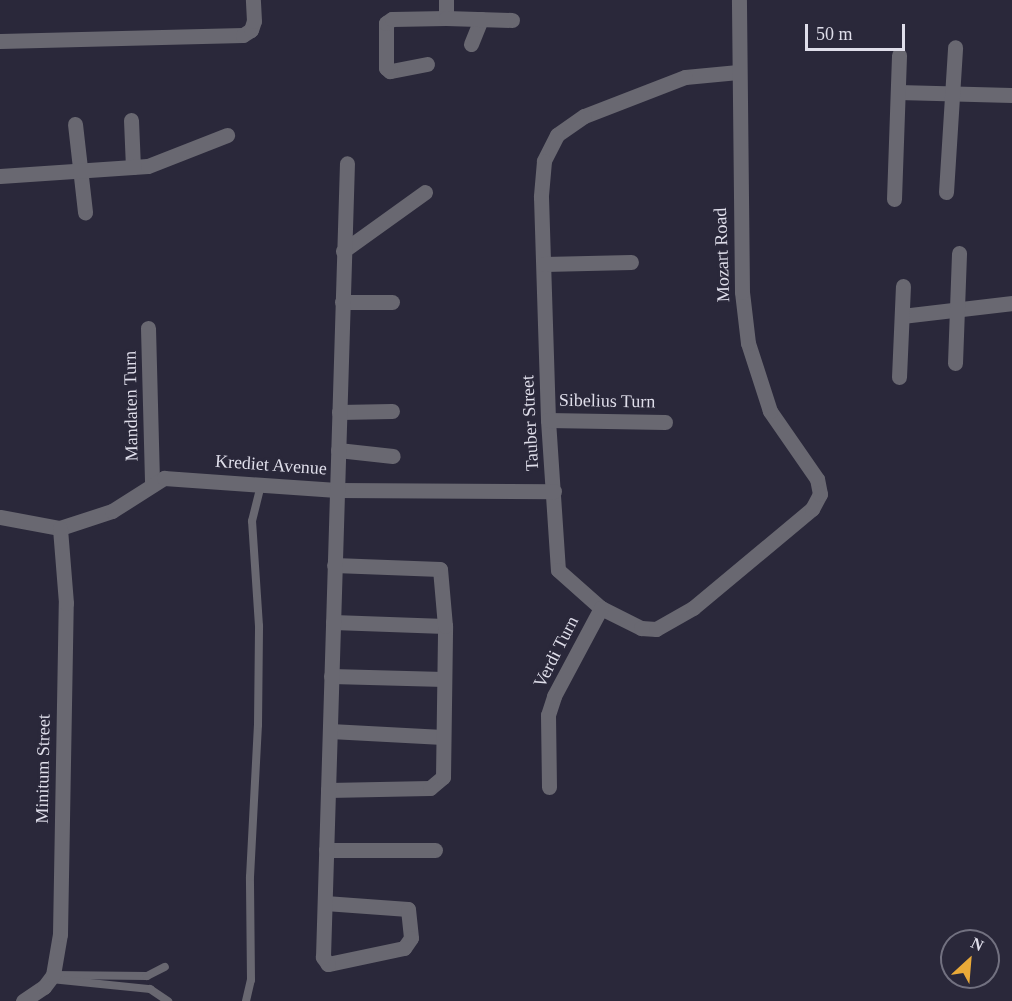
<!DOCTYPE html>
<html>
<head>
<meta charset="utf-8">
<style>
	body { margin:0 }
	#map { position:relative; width:1012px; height:1001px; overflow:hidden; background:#2a283a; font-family:Georgia,serif }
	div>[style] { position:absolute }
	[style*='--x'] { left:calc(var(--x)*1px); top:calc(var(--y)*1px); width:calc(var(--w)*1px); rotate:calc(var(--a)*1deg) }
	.service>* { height:8px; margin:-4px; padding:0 4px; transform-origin:4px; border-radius:4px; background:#696871 }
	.minor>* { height:15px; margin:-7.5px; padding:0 7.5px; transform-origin:7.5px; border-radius:7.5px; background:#696871 }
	span { translate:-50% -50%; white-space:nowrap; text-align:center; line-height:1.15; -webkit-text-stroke:6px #2a283a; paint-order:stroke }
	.street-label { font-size:18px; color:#dfdeea }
	.north { position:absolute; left:940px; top:929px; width:60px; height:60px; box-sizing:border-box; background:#2a283a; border:2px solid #727180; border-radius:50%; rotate:26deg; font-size:16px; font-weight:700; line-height:24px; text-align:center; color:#dfdeea }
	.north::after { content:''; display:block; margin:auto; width:21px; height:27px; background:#eaaa38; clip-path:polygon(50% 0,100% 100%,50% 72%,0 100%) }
	.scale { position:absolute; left:805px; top:24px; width:100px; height:27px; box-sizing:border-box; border:3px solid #dfdeea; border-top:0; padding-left:8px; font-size:18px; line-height:21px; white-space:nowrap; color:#dfdeea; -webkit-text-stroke:4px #2a283a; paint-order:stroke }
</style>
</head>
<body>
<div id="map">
	<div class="service">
		<div style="--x:53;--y:975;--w:94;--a:0.6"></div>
		<div style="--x:147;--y:976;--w:20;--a:-27"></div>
		<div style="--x:51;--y:979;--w:100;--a:5.8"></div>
		<div style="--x:150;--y:989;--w:22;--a:34"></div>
		<div style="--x:246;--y:1001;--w:22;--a:-77"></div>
		<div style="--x:251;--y:980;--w:103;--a:-90.6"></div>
		<div style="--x:250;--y:877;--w:152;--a:-87"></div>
		<div style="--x:258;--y:725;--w:99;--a:-89.4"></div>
		<div style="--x:259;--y:626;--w:105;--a:-93.8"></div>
		<div style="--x:252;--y:521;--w:38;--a:-76"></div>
	</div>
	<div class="minor">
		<div style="--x:446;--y:18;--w:18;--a:-90"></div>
		<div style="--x:0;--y:41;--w:243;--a:-1.4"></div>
		<div style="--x:243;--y:35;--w:9;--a:-32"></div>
		<div style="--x:251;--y:30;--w:9;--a:-72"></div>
		<div style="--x:254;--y:21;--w:21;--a:-93"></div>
		<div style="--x:471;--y:44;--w:27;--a:-68"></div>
		<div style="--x:427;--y:64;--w:38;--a:169"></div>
		<div style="--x:390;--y:71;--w:5;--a:-143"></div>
		<div style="--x:386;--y:68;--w:45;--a:-90"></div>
		<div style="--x:386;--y:23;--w:7;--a:-34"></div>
		<div style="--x:392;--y:19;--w:54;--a:-1.1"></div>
		<div style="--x:446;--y:18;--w:66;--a:1.7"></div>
		<div style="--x:738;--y:72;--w:53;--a:174.6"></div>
		<div style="--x:685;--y:77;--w:108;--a:158.9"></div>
		<div style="--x:584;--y:116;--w:33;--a:145"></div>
		<div style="--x:557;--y:135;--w:29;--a:117"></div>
		<div style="--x:544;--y:161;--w:36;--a:95"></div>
		<div style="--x:541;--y:197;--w:223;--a:88.2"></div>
		<div style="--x:548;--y:420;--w:150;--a:86.2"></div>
		<div style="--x:558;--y:570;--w:57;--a:41.5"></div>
		<div style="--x:601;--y:608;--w:45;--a:26.6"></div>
		<div style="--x:641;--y:628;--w:15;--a:4"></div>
		<div style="--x:656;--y:629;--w:43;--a:-29.6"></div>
		<div style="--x:693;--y:608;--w:155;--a:-39.8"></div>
		<div style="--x:812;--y:509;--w:17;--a:-62"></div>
		<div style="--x:820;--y:494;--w:15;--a:-101"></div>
		<div style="--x:817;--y:479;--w:83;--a:-124.7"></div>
		<div style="--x:770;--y:411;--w:71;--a:-107.9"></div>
		<div style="--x:748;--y:343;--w:51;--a:-96.7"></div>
		<div style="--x:742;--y:292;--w:292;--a:-90.6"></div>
		<div style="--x:898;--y:92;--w:114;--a:1.5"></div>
		<div style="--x:131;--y:120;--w:47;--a:87.6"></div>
		<div style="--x:75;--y:124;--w:89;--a:83.5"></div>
		<div style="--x:0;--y:176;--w:148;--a:-3.9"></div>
		<div style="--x:148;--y:166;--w:85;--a:-21.4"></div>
		<div style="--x:946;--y:192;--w:145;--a:-86.4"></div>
		<div style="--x:894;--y:199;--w:144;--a:-88"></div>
		<div style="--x:343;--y:251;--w:101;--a:-35.7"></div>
		<div style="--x:544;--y:264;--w:87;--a:-1.3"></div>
		<div style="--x:342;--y:302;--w:50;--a:0"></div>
		<div style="--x:902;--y:316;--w:111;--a:-6.7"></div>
		<div style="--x:148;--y:328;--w:157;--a:88.5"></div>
		<div style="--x:955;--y:363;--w:110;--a:-87.9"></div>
		<div style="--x:899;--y:377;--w:91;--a:-87.5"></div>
		<div style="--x:339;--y:412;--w:53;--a:-1.1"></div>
		<div style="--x:548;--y:420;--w:117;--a:1"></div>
		<div style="--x:338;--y:450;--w:55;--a:6.2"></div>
		<div style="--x:0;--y:517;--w:61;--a:10.4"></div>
		<div style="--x:60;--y:528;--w:55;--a:-18.1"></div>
		<div style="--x:112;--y:511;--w:62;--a:-32.4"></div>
		<div style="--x:164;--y:478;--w:173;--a:4"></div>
		<div style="--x:337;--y:490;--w:217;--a:0.3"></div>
		<div style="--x:333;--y:622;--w:112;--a:2"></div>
		<div style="--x:331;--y:676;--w:113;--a:1.5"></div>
		<div style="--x:330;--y:731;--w:113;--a:3"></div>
		<div style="--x:549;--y:787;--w:72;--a:-90.8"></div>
		<div style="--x:548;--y:715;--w:20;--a:-72"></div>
		<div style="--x:554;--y:696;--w:100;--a:-61.9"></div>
		<div style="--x:328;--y:790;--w:102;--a:-1.1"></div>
		<div style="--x:430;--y:788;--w:17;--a:-40"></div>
		<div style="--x:443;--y:777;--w:151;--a:-89.2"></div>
		<div style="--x:445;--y:626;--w:57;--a:-95"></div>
		<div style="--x:440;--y:569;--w:106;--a:-177.8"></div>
		<div style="--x:326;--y:850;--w:109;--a:0"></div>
		<div style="--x:325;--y:903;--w:83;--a:4.1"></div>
		<div style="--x:408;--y:909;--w:29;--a:84"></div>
		<div style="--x:411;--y:938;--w:12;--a:125"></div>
		<div style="--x:404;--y:948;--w:78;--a:168.1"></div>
		<div style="--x:328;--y:964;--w:9;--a:-126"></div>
		<div style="--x:323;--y:957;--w:794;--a:-88.27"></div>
		<div style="--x:23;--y:1001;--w:25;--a:-34"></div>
		<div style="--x:44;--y:987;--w:15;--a:-53"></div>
		<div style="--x:53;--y:975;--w:42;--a:-80.3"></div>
		<div style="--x:60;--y:934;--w:331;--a:-89"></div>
		<div style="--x:66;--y:603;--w:75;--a:-94.6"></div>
	</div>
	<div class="street-label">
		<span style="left:722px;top:255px;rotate:-92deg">Mozart Road</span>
		<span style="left:607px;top:401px;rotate:1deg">Sibelius Turn</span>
		<span style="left:131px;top:406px;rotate:-91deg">Mandaten Turn</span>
		<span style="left:530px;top:423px;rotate:-93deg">Tauber Street</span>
		<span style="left:271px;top:465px;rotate:4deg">Krediet Avenue</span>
		<span style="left:556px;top:652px;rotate:-63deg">Verdi Turn</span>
		<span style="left:43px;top:769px;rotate:-89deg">Minitum Street</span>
	</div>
	<div class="north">N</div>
	<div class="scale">50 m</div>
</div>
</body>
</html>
